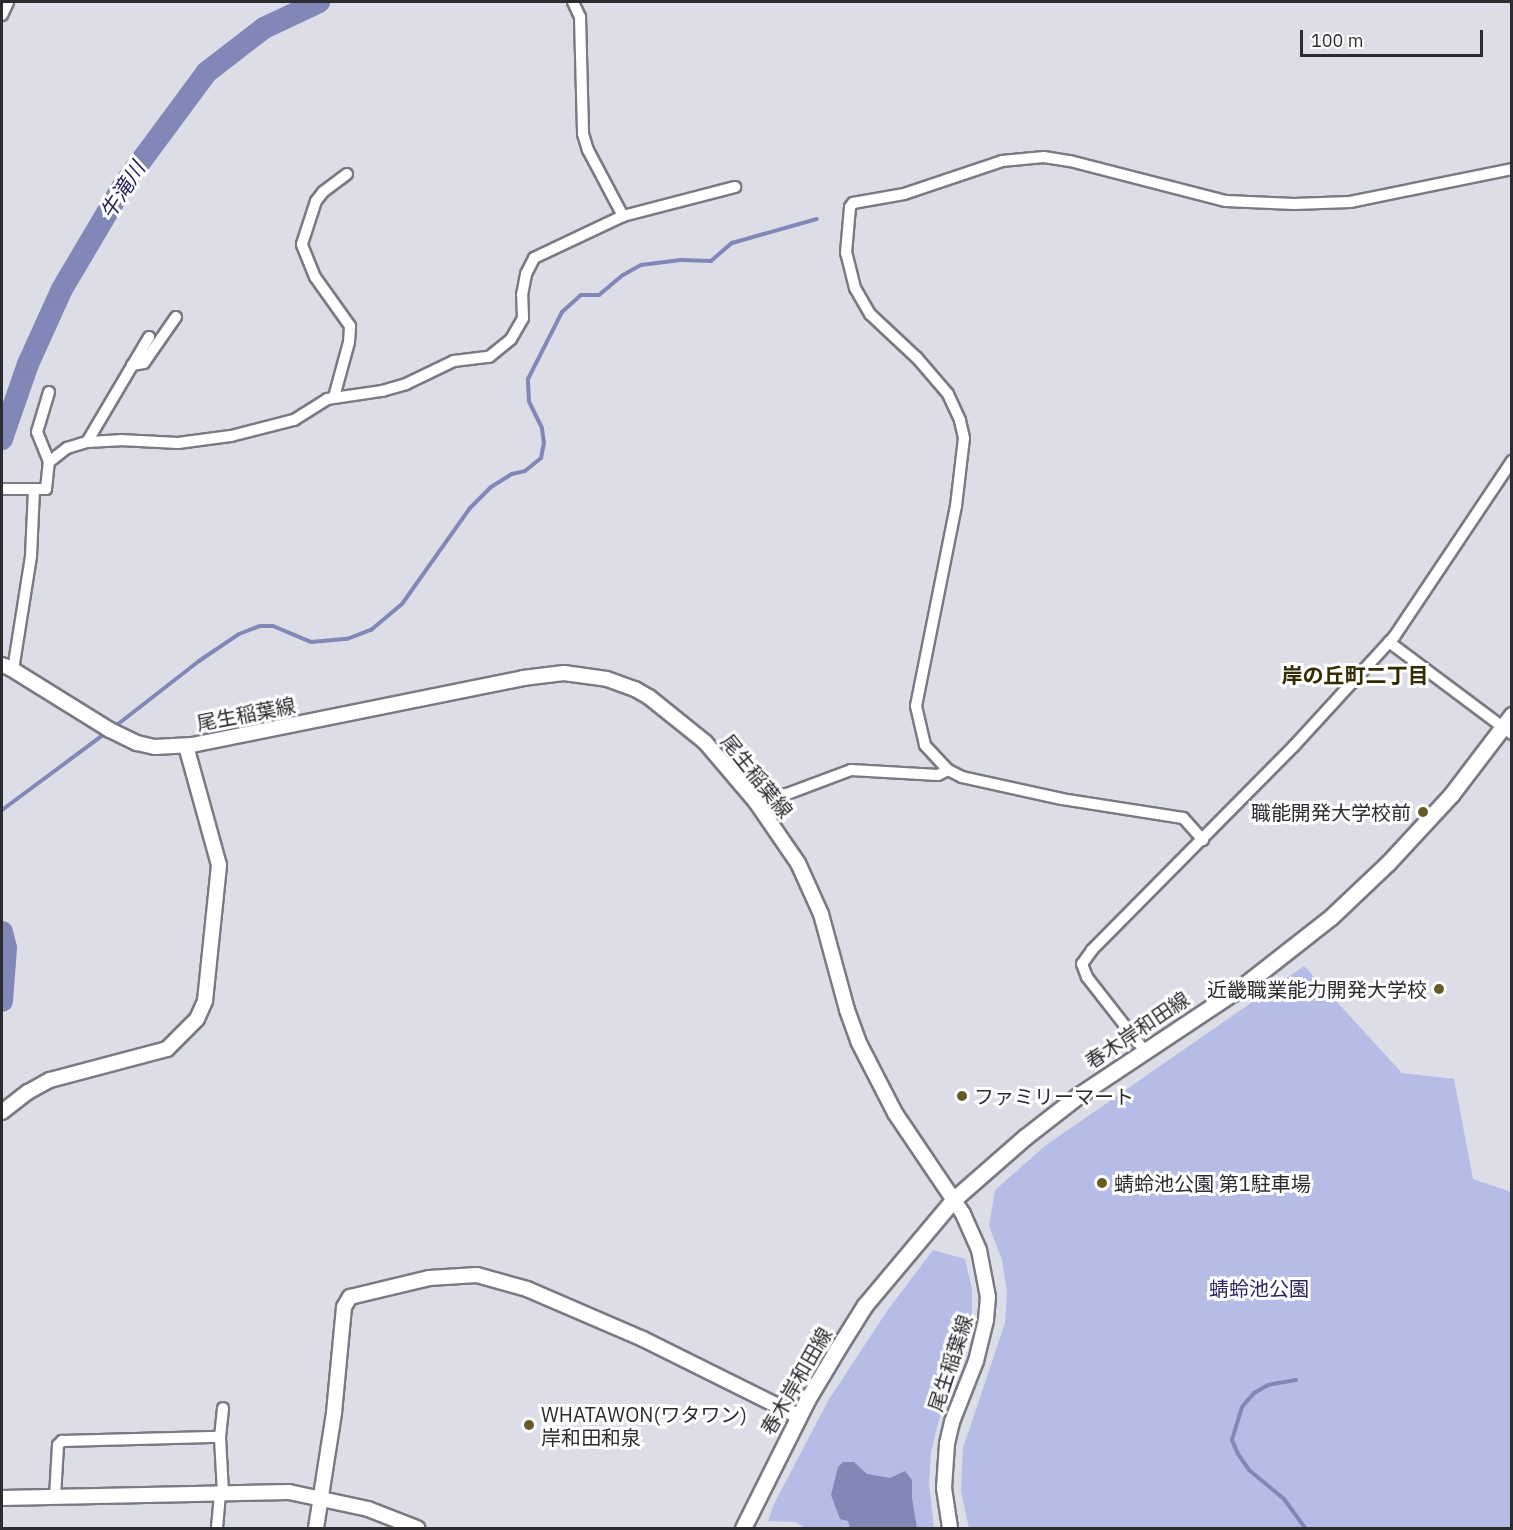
<!DOCTYPE html>
<html>
<head>
<meta charset="utf-8">
<style>
	body { margin:0 }
	#map { position:relative; width:1513px; height:1530px; overflow:hidden; background:#dcdde7; font-family:"IBM Plex Sans","Noto Sans JP",sans-serif }
	div>[style] { position:absolute }
	[style*='--x'] { left:calc(var(--x)*1px); top:calc(var(--y)*1px); width:calc(var(--w)*1px); rotate:calc(var(--a)*1deg) }
	.green>* { inset:0; background:#b5bce6 }
	.water>* { inset:0; background:#8188b8 }
	.stream>* { height:4px; margin:-2px; padding:0 2px; transform-origin:2px; border-radius:2px; background:#8188b8 }
	.river>* { height:22px; margin:-11px; padding:0 11px; transform-origin:11px; border-radius:11px; background:#8188b8 }
	.roads { filter:drop-shadow(2px 0 #797a83) drop-shadow(-2px 0 #797a83) drop-shadow(0 2px #797a83) drop-shadow(0 -2px #797a83) }
	.minor>* { height:10px; margin:-5px; padding:0 5px; transform-origin:5px; border-radius:5px; background:#fff }
	.tertiary>* { height:14px; margin:-7px; padding:0 7px; transform-origin:7px; border-radius:7px; background:#fff }
	.secondary>* { height:15px; margin:-7.5px; padding:0 7.5px; transform-origin:7.5px; border-radius:7.5px; background:#fff }
	.dots>* { width:16px; height:16px; translate:-50% -50%; box-sizing:border-box; border:3px solid #fff; border-radius:50% }
	span { translate:-50% -50%; white-space:nowrap; text-align:center; line-height:1.15; -webkit-text-stroke:6px #fff; paint-order:stroke }
	.street-label { font-size:20px; color:#2b2c30 }
	.poi-label { font-size:20px; color:#2b2c30 }
	.right { translate:-100% -50%; text-align:right }
	.left { translate:0 -50%; text-align:left }
	.park-label { font-size:20px; color:#272864 }
	.water-label { font-size:21px; color:#23235f; font-style:italic }
	.neighbourhood-label { font-size:21px; color:#332b00; font-weight:700 }
	.frame { position:absolute; inset:0; border:3px solid #2b2c30; pointer-events:none }
	.scale { position:absolute; left:1300px; top:30px; width:183px; height:27px; box-sizing:border-box; border:3px solid #2b2c30; border-top:0; padding-left:8px; font-size:18px; line-height:21px; white-space:nowrap; color:#2b2c30; -webkit-text-stroke:4px #fff; paint-order:stroke }
</style>
</head>
<body>
<div id="map">
	<div class="green">
		<div style="clip-path:polygon(1304px 966px,1402px 1073px,1454px 1079px,1473px 1179px,1511px 1192px,1511px 1528px,969px 1528px,961px 1492px,963px 1448px,1005px 1323px,1007px 1292px,1002px 1260px,989px 1226px,995px 1190px,1045px 1146px)"></div>
		<div style="clip-path:polygon(933px 1250px,965px 1259px,972px 1289px,972px 1321px,963px 1355px,938px 1423px,931px 1453px,929px 1484px,934px 1528px,805px 1528px,796px 1522px,768px 1521px,774px 1504px,828px 1401px,887px 1311px)"></div>
	</div>
	<div class="water">
		<div style="clip-path:polygon(843px 1462px,854px 1462px,867px 1474px,890px 1478px,905px 1471px,912px 1480px,912px 1498px,917px 1528px,850px 1528px,848px 1521px,840px 1519px,831px 1495px,838px 1467px)"></div>
	</div>
	<div class="stream">
		<div style="--x:113;--y:728;--w:109;--a:-37.9"></div>
		<div style="--x:199;--y:661;--w:48;--a:-34"></div>
		<div style="--x:239;--y:634;--w:22;--a:-21"></div>
		<div style="--x:260;--y:626;--w:13;--a:0"></div>
		<div style="--x:273;--y:626;--w:41;--a:22.8"></div>
		<div style="--x:311;--y:642;--w:36;--a:-5"></div>
		<div style="--x:347;--y:639;--w:26;--a:-21"></div>
		<div style="--x:371;--y:630;--w:40;--a:-40"></div>
		<div style="--x:402;--y:604;--w:118;--a:-54.7"></div>
		<div style="--x:470;--y:508;--w:30;--a:-45"></div>
		<div style="--x:491;--y:487;--w:25;--a:-32"></div>
		<div style="--x:512;--y:474;--w:13;--a:-13"></div>
		<div style="--x:525;--y:471;--w:21;--a:-39"></div>
		<div style="--x:541;--y:458;--w:15;--a:-79"></div>
		<div style="--x:544;--y:443;--w:15;--a:-98"></div>
		<div style="--x:542;--y:428;--w:30;--a:-116"></div>
		<div style="--x:529;--y:401;--w:22;--a:-93"></div>
		<div style="--x:528;--y:379;--w:75;--a:-63.1"></div>
		<div style="--x:562;--y:312;--w:25;--a:-42"></div>
		<div style="--x:581;--y:295;--w:18;--a:0"></div>
		<div style="--x:599;--y:295;--w:31;--a:-40"></div>
		<div style="--x:623;--y:275;--w:21;--a:-29"></div>
		<div style="--x:641;--y:265;--w:40;--a:-7.1"></div>
		<div style="--x:681;--y:260;--w:30;--a:2"></div>
		<div style="--x:711;--y:261;--w:28;--a:-41"></div>
		<div style="--x:732;--y:243;--w:88;--a:-15.8"></div>
		<div style="--x:2;--y:810;--w:131;--a:-36.6"></div>
		<div style="--x:1296;--y:1380;--w:28;--a:170"></div>
		<div style="--x:1268;--y:1385;--w:16;--a:150"></div>
		<div style="--x:1254;--y:1393;--w:18;--a:131"></div>
		<div style="--x:1242;--y:1407;--w:34;--a:107"></div>
		<div style="--x:1232;--y:1440;--w:15;--a:67"></div>
		<div style="--x:1238;--y:1454;--w:19;--a:55"></div>
		<div style="--x:1249;--y:1470;--w:45;--a:39.6"></div>
		<div style="--x:1284;--y:1499;--w:36;--a:54"></div>
	</div>
	<div class="river">
		<div style="--x:2;--y:439;--w:79;--a:-70.9"></div>
		<div style="--x:28;--y:364;--w:82;--a:-65.6"></div>
		<div style="--x:62;--y:289;--w:122;--a:-59.4"></div>
		<div style="--x:124;--y:184;--w:139;--a:-53.5"></div>
		<div style="--x:207;--y:72;--w:72;--a:-37.7"></div>
		<div style="--x:264;--y:28;--w:61;--a:-25.3"></div>
		<div style="--x:2;--y:932;--w:16;--a:76"></div>
		<div style="--x:6;--y:948;--w:53;--a:94.3"></div>
	</div>
	<div class="roads">
		<div class="minor">
			<div style="--x:573;--y:2;--w:17;--a:65"></div>
			<div style="--x:580;--y:17;--w:117;--a:88.5"></div>
			<div style="--x:583;--y:134;--w:17;--a:73"></div>
			<div style="--x:588;--y:150;--w:75;--a:62.1"></div>
			<div style="--x:2;--y:15;--w:14;--a:-65"></div>
			<div style="--x:132;--y:365;--w:12;--a:-9"></div>
			<div style="--x:144;--y:363;--w:56;--a:-55.2"></div>
			<div style="--x:49;--y:392;--w:42;--a:106.7"></div>
			<div style="--x:37;--y:432;--w:32;--a:68"></div>
			<div style="--x:334;--y:397;--w:57;--a:-74.7"></div>
			<div style="--x:349;--y:342;--w:16;--a:-86"></div>
			<div style="--x:350;--y:326;--w:60;--a:-125.5"></div>
			<div style="--x:315;--y:277;--w:35;--a:-112"></div>
			<div style="--x:302;--y:244;--w:45;--a:-72"></div>
			<div style="--x:316;--y:201;--w:11;--a:-52"></div>
			<div style="--x:323;--y:192;--w:30;--a:-37"></div>
			<div style="--x:87;--y:442;--w:122;--a:-59.4"></div>
			<div style="--x:2;--y:489;--w:44;--a:0"></div>
			<div style="--x:46;--y:489;--w:27;--a:-84"></div>
			<div style="--x:49;--y:462;--w:23;--a:-38"></div>
			<div style="--x:67;--y:448;--w:21;--a:-17"></div>
			<div style="--x:87;--y:442;--w:33;--a:-3"></div>
			<div style="--x:120;--y:440;--w:58;--a:3"></div>
			<div style="--x:178;--y:443;--w:53;--a:-7.5"></div>
			<div style="--x:231;--y:436;--w:65;--a:-14.3"></div>
			<div style="--x:294;--y:420;--w:39;--a:-32"></div>
			<div style="--x:327;--y:399;--w:56;--a:-8.3"></div>
			<div style="--x:382;--y:391;--w:25;--a:-16"></div>
			<div style="--x:406;--y:384;--w:53;--a:-25.6"></div>
			<div style="--x:454;--y:361;--w:35;--a:-7"></div>
			<div style="--x:489;--y:357;--w:28;--a:-39"></div>
			<div style="--x:511;--y:339;--w:24;--a:-60"></div>
			<div style="--x:523;--y:318;--w:23;--a:-92"></div>
			<div style="--x:522;--y:295;--w:21;--a:-79"></div>
			<div style="--x:526;--y:274;--w:18;--a:-63"></div>
			<div style="--x:534;--y:258;--w:98;--a:-25.3"></div>
			<div style="--x:623;--y:216;--w:116;--a:-14.5"></div>
			<div style="--x:1389;--y:642;--w:154;--a:36.8"></div>
			<div style="--x:13;--y:670;--w:115;--a:-81"></div>
			<div style="--x:31;--y:556;--w:66;--a:-87.4"></div>
			<div style="--x:756;--y:802;--w:13;--a:-29"></div>
			<div style="--x:767;--y:796;--w:20;--a:-6"></div>
			<div style="--x:787;--y:794;--w:68;--a:-20.6"></div>
			<div style="--x:851;--y:770;--w:87;--a:3.3"></div>
			<div style="--x:938;--y:775;--w:11;--a:-27"></div>
			<div style="--x:1203;--y:840;--w:30;--a:-132"></div>
			<div style="--x:1183;--y:818;--w:122;--a:-171.1"></div>
			<div style="--x:1062;--y:799;--w:102;--a:-167.6"></div>
			<div style="--x:962;--y:777;--w:16;--a:-153"></div>
			<div style="--x:948;--y:770;--w:34;--a:-133"></div>
			<div style="--x:925;--y:745;--w:40;--a:-103"></div>
			<div style="--x:916;--y:706;--w:204;--a:-78.7"></div>
			<div style="--x:956;--y:506;--w:68;--a:-83.3"></div>
			<div style="--x:964;--y:438;--w:18;--a:-103"></div>
			<div style="--x:960;--y:420;--w:29;--a:-115"></div>
			<div style="--x:948;--y:394;--w:48;--a:-130.7"></div>
			<div style="--x:917;--y:358;--w:64;--a:-136.9"></div>
			<div style="--x:870;--y:314;--w:30;--a:-120"></div>
			<div style="--x:855;--y:288;--w:36;--a:-104"></div>
			<div style="--x:846;--y:253;--w:46;--a:-85"></div>
			<div style="--x:850;--y:207;--w:5;--a:-53"></div>
			<div style="--x:853;--y:203;--w:52;--a:-10"></div>
			<div style="--x:904;--y:194;--w:103;--a:-18.6"></div>
			<div style="--x:1002;--y:161;--w:42;--a:-5.4"></div>
			<div style="--x:1044;--y:157;--w:26;--a:9"></div>
			<div style="--x:1070;--y:161;--w:161;--a:14.4"></div>
			<div style="--x:1226;--y:201;--w:68;--a:2.5"></div>
			<div style="--x:1294;--y:204;--w:56;--a:-2"></div>
			<div style="--x:1350;--y:202;--w:165;--a:-11.5"></div>
			<div style="--x:1144;--y:1050;--w:93;--a:-128"></div>
			<div style="--x:1087;--y:977;--w:14;--a:-111"></div>
			<div style="--x:1082;--y:964;--w:17;--a:-54"></div>
			<div style="--x:1092;--y:950;--w:287;--a:-45.3"></div>
			<div style="--x:1294;--y:746;--w:148;--a:-47.5"></div>
			<div style="--x:1394;--y:637;--w:212;--a:-56.2"></div>
			<div style="--x:223;--y:1493;--w:56;--a:-93.1"></div>
			<div style="--x:220;--y:1437;--w:29;--a:-84"></div>
			<div style="--x:55;--y:1497;--w:52;--a:-86.7"></div>
			<div style="--x:58;--y:1445;--w:6;--a:-45"></div>
			<div style="--x:62;--y:1441;--w:158;--a:-1.5"></div>
			<div style="--x:217;--y:1528;--w:35;--a:-85"></div>
		</div>
		<div class="tertiary">
			<div style="--x:2;--y:665;--w:9;--a:21"></div>
			<div style="--x:10;--y:668;--w:118;--a:31.8"></div>
			<div style="--x:110;--y:730;--w:30;--a:26"></div>
			<div style="--x:137;--y:743;--w:18;--a:13"></div>
			<div style="--x:155;--y:747;--w:37;--a:-3"></div>
			<div style="--x:192;--y:745;--w:338;--a:-11.4"></div>
			<div style="--x:523;--y:678;--w:41;--a:-7"></div>
			<div style="--x:564;--y:673;--w:43;--a:7.9"></div>
			<div style="--x:607;--y:679;--w:30;--a:20"></div>
			<div style="--x:635;--y:689;--w:16;--a:30"></div>
			<div style="--x:649;--y:697;--w:72;--a:38.8"></div>
			<div style="--x:705;--y:742;--w:79;--a:49.6"></div>
			<div style="--x:756;--y:802;--w:74;--a:55.5"></div>
			<div style="--x:798;--y:863;--w:56;--a:65.7"></div>
			<div style="--x:821;--y:914;--w:99;--a:74.8"></div>
			<div style="--x:847;--y:1010;--w:33;--a:70"></div>
			<div style="--x:858;--y:1041;--w:81;--a:62.8"></div>
			<div style="--x:895;--y:1113;--w:122;--a:56"></div>
			<div style="--x:963;--y:1214;--w:39;--a:66"></div>
			<div style="--x:979;--y:1250;--w:48;--a:79.2"></div>
			<div style="--x:988;--y:1297;--w:23;--a:95"></div>
			<div style="--x:986;--y:1320;--w:42;--a:103.7"></div>
			<div style="--x:976;--y:1361;--w:66;--a:111.5"></div>
			<div style="--x:952;--y:1422;--w:23;--a:103"></div>
			<div style="--x:947;--y:1444;--w:44;--a:93.9"></div>
			<div style="--x:944;--y:1488;--w:40;--a:81.5"></div>
			<div style="--x:2;--y:1112;--w:33;--a:-38"></div>
			<div style="--x:28;--y:1092;--w:25;--a:-29"></div>
			<div style="--x:50;--y:1080;--w:121;--a:-14.8"></div>
			<div style="--x:167;--y:1049;--w:42;--a:-45"></div>
			<div style="--x:197;--y:1019;--w:20;--a:-66"></div>
			<div style="--x:205;--y:1001;--w:137;--a:-84.1"></div>
			<div style="--x:219;--y:865;--w:123;--a:-105.5"></div>
			<div style="--x:2;--y:1498;--w:287;--a:-1.2"></div>
			<div style="--x:289;--y:1492;--w:81;--a:12.1"></div>
			<div style="--x:368;--y:1509;--w:53;--a:21.2"></div>
			<div style="--x:316;--y:1528;--w:116;--a:-81.1"></div>
			<div style="--x:334;--y:1413;--w:106;--a:-84.6"></div>
			<div style="--x:344;--y:1307;--w:12;--a:-59"></div>
			<div style="--x:350;--y:1297;--w:81;--a:-13.5"></div>
			<div style="--x:429;--y:1278;--w:48;--a:-3.6"></div>
			<div style="--x:477;--y:1275;--w:52;--a:15.6"></div>
			<div style="--x:527;--y:1289;--w:126;--a:23.3"></div>
			<div style="--x:643;--y:1339;--w:173;--a:26.4"></div>
		</div>
		<div class="secondary">
			<div style="--x:743;--y:1528;--w:143;--a:-63.4"></div>
			<div style="--x:807;--y:1400;--w:61;--a:-59.2"></div>
			<div style="--x:838;--y:1348;--w:51;--a:-57.9"></div>
			<div style="--x:865;--y:1305;--w:137;--a:-50"></div>
			<div style="--x:953;--y:1200;--w:96;--a:-41.2"></div>
			<div style="--x:1025;--y:1137;--w:68;--a:-37.9"></div>
			<div style="--x:1079;--y:1095;--w:197;--a:-33.6"></div>
			<div style="--x:1243;--y:986;--w:112;--a:-38.1"></div>
			<div style="--x:1331;--y:917;--w:79;--a:-43.5"></div>
			<div style="--x:1388;--y:863;--w:93;--a:-47.2"></div>
			<div style="--x:1451;--y:795;--w:101;--a:-52.7"></div>
		</div>
	</div>
	<div class="dots">
		<div style="left:1423px;top:812px;background:#665b28"></div>
		<div style="left:1439px;top:989px;background:#665b28"></div>
		<div style="left:962px;top:1096px;background:#665b28"></div>
		<div style="left:1102px;top:1183px;background:#665b28"></div>
		<div style="left:529px;top:1425px;background:#665b28"></div>
	</div>
	<div class="street-label">
		<span style="left:246px;top:714px;rotate:-11deg">尾生稲葉線</span>
		<span style="left:757px;top:776px;rotate:51deg">尾生稲葉線</span>
		<span style="left:1137px;top:1030px;rotate:-34deg">春木岸和田線</span>
		<span style="left:950px;top:1363px;rotate:-72deg">尾生稲葉線</span>
		<span style="left:796px;top:1381px;rotate:-60deg">春木岸和田線</span>
	</div>
	<div class="poi-label">
		<span class="right" style="left:1411px;top:812px">職能開発大学校前</span>
		<span class="right" style="left:1427px;top:989px">近畿職業能力開発大学校</span>
		<span class="left" style="left:974px;top:1096px">ファミリーマート</span>
		<span class="left" style="left:1114px;top:1183px">蜻蛉池公園 第1駐車場</span>
		<span class="left" style="left:541px;top:1426px">WHATAWON(ワタワン)<br>岸和田和泉</span>
	</div>
	<div class="park-label">
		<span style="left:1259px;top:1288px">蜻蛉池公園</span>
	</div>
	<div class="water-label">
		<span style="left:122px;top:190px;rotate:-57deg">牛滝川</span>
	</div>
	<div class="neighbourhood-label">
		<span style="left:1355px;top:675px">岸の丘町二丁目</span>
	</div>
	<div class="frame"></div>
	<div class="scale">100 m</div>
</div>
</body>
</html>
